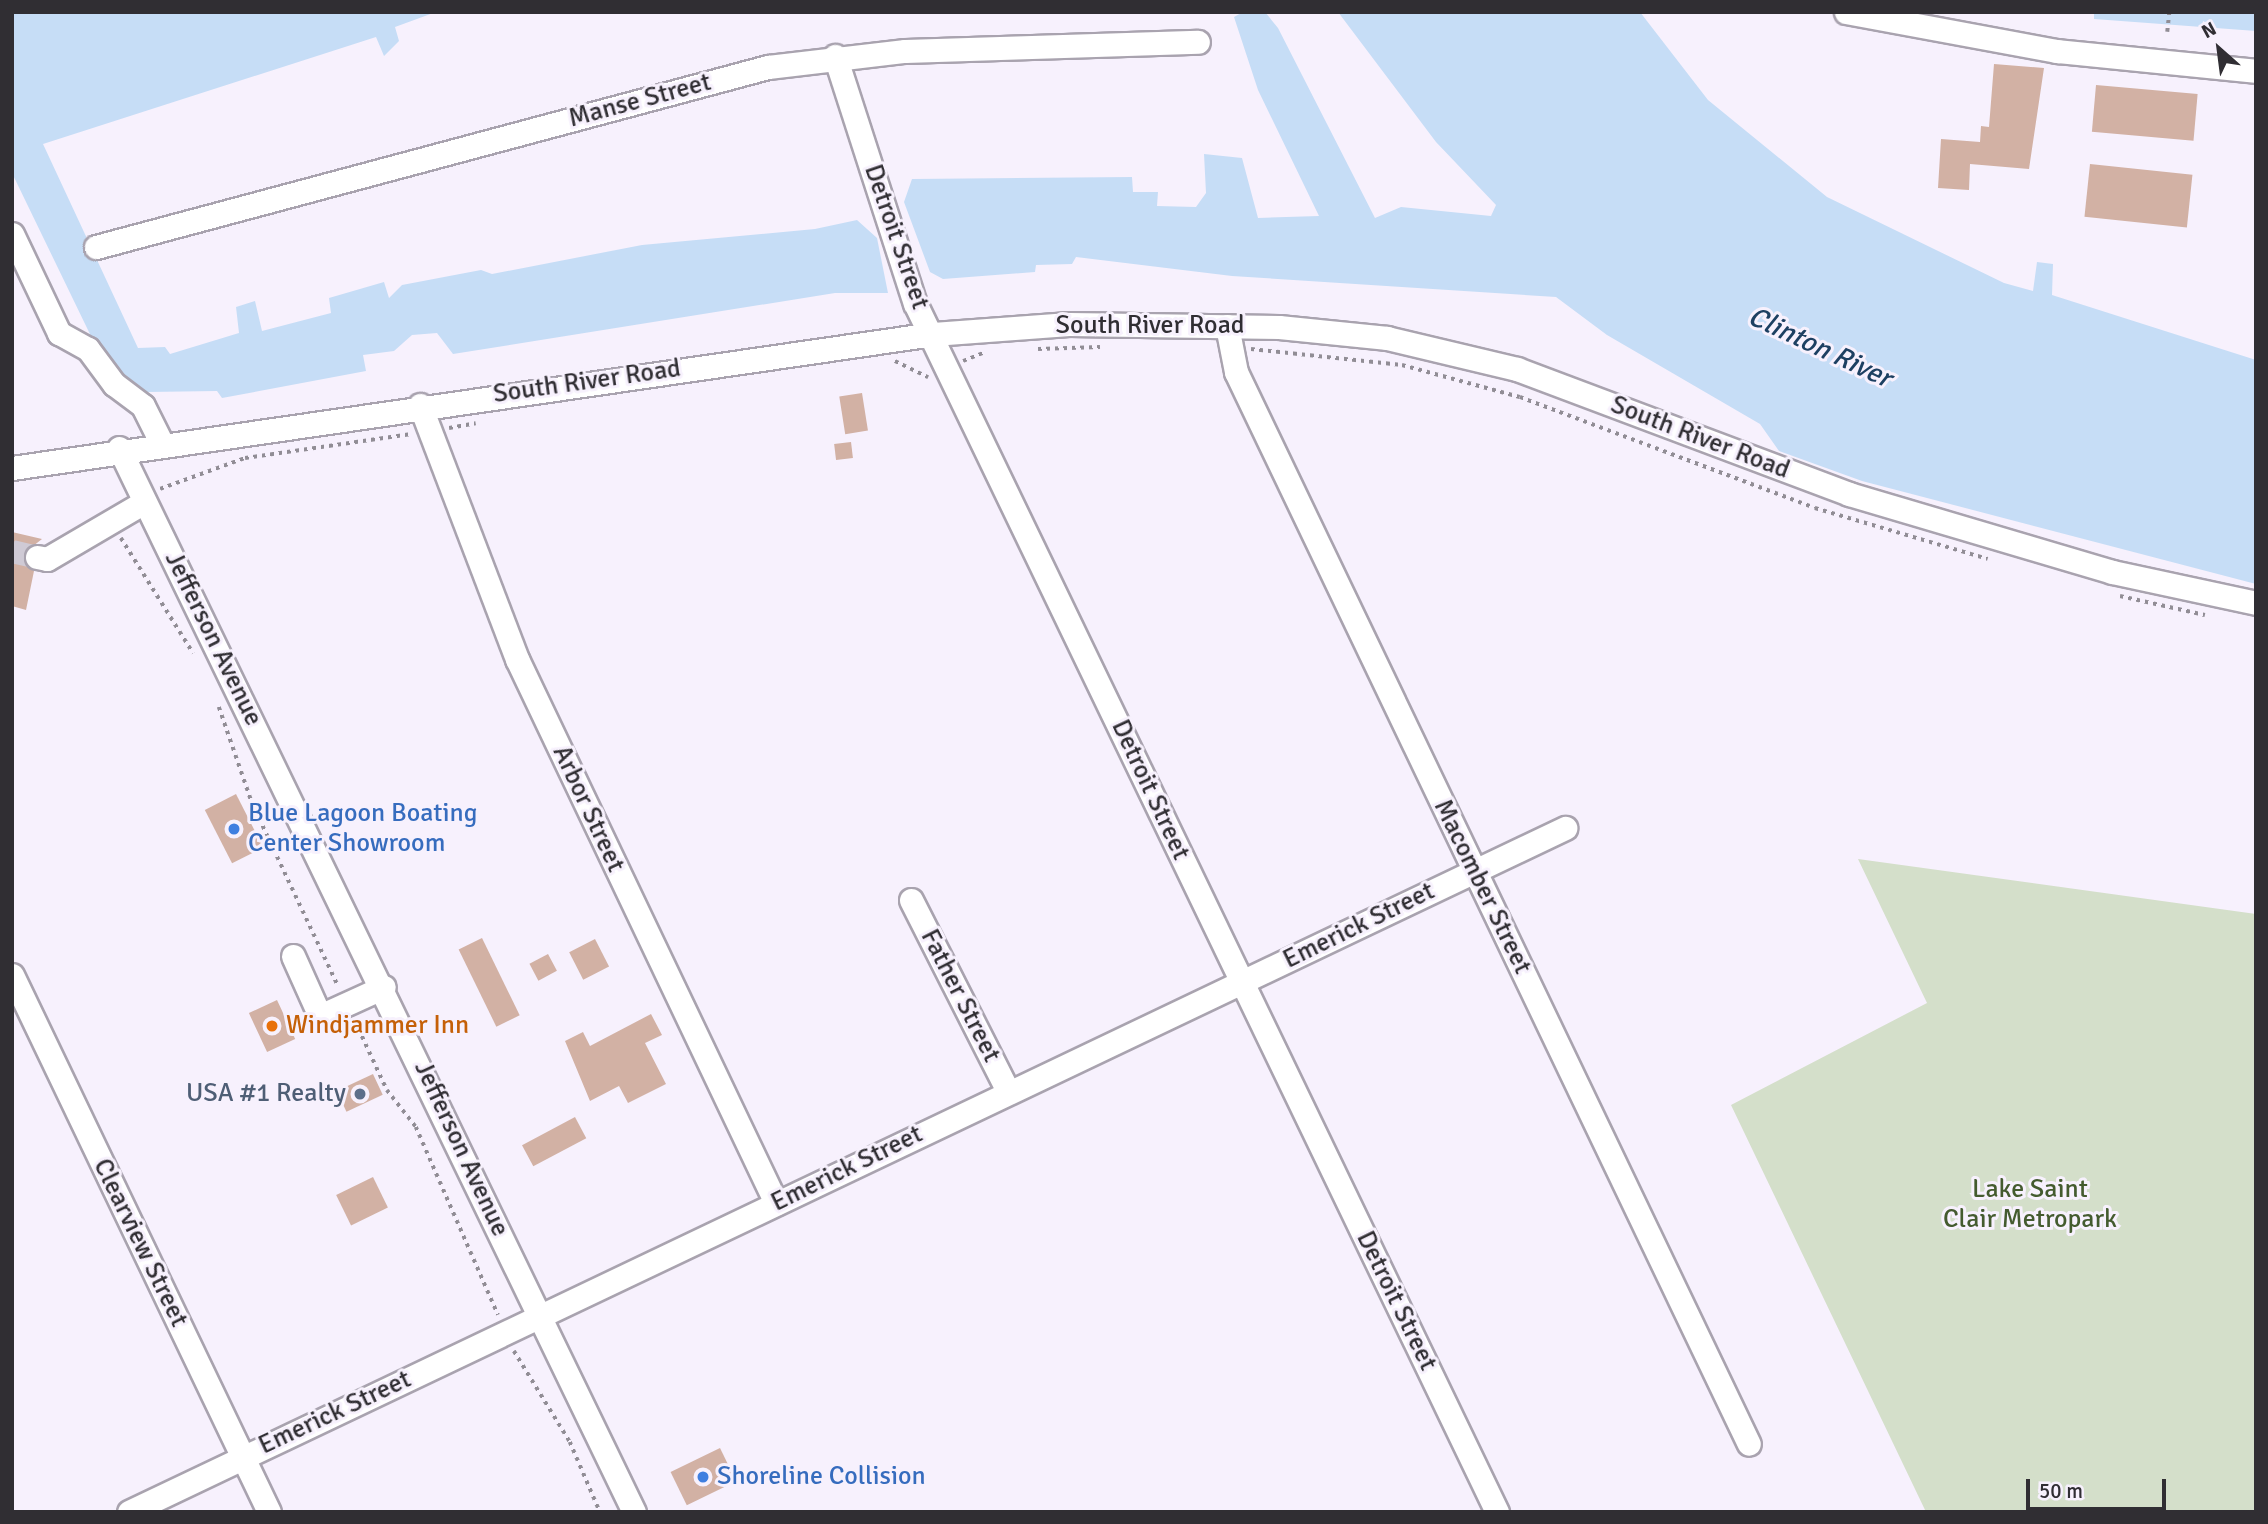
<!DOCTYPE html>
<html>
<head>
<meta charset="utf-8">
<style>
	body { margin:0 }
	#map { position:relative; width:2268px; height:1524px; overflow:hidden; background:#f7f1fd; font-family:Signika,sans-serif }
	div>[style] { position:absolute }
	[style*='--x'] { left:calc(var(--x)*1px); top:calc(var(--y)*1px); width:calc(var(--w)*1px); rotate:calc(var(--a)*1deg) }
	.green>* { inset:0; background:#d4dfca }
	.water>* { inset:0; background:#c6ddf6 }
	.building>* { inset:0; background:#d2b1a4; transform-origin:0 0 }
	.minor-tunnel>* { height:23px; margin-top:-11.5px; transform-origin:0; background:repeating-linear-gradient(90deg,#cfcad5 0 23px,transparent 0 34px) }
	.path>* { height:3.5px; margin-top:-1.75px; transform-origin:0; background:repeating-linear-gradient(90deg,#918d95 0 3.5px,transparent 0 8.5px) }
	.roads { filter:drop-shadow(2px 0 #a9a3af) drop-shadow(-2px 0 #a9a3af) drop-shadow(0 2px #a9a3af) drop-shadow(0 -2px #a9a3af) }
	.minor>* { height:23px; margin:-11.5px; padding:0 11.5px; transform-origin:11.5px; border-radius:11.5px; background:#fff }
	.dots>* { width:19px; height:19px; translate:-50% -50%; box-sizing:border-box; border:4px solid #f7f1fd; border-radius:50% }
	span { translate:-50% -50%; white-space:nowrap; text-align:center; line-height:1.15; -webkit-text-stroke:6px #f7f1fd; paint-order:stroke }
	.street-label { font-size:26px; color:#302e33 }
	.shop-label { font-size:26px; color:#366cbe }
	.left { translate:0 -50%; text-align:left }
	.food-label { font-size:26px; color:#c56008 }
	.service-label { font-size:26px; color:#4e5e75 }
	.right { translate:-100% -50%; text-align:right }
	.park-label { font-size:26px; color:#445b2f }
	.water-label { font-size:28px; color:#1d4062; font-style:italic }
	.frame { position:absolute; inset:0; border:14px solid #302e33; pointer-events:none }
	.north { position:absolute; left:2184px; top:14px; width:70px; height:70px; -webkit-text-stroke:5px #f7f1fd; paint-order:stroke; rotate:332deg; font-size:19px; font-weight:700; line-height:28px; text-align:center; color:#302e33 }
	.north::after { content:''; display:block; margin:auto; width:24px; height:32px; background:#302e33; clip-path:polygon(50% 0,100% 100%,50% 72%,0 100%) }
	.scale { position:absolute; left:2026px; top:1479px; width:140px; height:32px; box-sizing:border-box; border:4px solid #302e33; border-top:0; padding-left:9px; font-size:21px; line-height:24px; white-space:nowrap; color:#302e33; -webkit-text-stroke:5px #f7f1fd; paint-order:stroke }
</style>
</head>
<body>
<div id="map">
	<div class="green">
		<div style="clip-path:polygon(1858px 859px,2256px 914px,2256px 1512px,1926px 1512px,1731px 1105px,1927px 1003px)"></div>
	</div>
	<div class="water">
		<div style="clip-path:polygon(12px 12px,436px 12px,395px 27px,399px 41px,384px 56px,376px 37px,43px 144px,138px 348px,165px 347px,170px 354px,239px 333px,236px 307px,255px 301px,262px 331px,331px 313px,329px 298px,384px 282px,389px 298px,402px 285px,481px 270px,492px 274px,642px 245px,815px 229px,857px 220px,877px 238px,888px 293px,835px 293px,453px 354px,437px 333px,412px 335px,394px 351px,363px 355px,366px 371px,222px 398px,217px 391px,147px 392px,119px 378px,102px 359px,12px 173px)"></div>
		<div style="clip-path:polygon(1243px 12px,1265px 12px,1278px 28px,1375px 218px,1401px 207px,1491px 216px,1496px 205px,1436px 142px,1338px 12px,1640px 12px,1708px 100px,1827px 197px,2004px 283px,2033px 291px,2037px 262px,2053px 264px,2052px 295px,2256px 360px,2256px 584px,1862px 481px,1779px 451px,1760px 424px,1607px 335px,1556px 297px,1232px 276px,1076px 257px,1072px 264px,1036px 265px,1035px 272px,943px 279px,930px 272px,904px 202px,912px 179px,1132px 177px,1133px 192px,1158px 192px,1157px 206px,1196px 207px,1206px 193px,1204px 154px,1242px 158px,1258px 218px,1319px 216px,1258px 90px,1234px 17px)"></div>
		<div style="clip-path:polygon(2094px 12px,2256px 12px,2256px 31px,2094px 19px)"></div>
	</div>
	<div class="building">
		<div style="clip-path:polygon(1994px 64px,2044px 68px,2029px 169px,1970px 164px,1969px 190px,1938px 188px,1941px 139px,1980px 142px,1981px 126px,1989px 127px)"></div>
		<div style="left:2096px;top:85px;width:102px;height:47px;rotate:5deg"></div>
		<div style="left:2090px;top:164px;width:103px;height:53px;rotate:6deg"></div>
		<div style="left:862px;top:393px;width:38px;height:23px;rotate:81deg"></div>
		<div style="left:851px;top:442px;width:16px;height:17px;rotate:83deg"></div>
		<div style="clip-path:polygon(12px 532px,42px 539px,23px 554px,34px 571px,26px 610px,12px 606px)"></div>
		<div style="left:236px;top:794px;width:60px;height:35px;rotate:63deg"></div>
		<div style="left:482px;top:938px;width:86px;height:26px;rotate:64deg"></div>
		<div style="left:595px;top:939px;width:31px;height:29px;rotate:63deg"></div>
		<div style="left:548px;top:954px;width:19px;height:21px;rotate:62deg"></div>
		<div style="left:277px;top:1000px;width:43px;height:31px;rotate:65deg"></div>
		<div style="clip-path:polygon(651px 1014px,662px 1035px,645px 1043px,666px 1084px,628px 1103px,619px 1086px,590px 1101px,565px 1041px,583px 1032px,590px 1046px)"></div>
		<div style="left:373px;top:1074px;width:23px;height:40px;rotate:65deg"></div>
		<div style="left:575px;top:1117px;width:24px;height:60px;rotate:62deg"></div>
		<div style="left:373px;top:1177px;width:34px;height:41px;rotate:64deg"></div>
		<div style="left:720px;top:1448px;width:37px;height:55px;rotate:64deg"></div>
	</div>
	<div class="minor-tunnel">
		<div style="--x:12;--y:551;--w:26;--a:13"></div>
	</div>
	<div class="path">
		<div style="--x:2167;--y:32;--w:20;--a:-84"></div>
		<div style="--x:1038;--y:349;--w:62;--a:-1.8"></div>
		<div style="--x:1251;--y:349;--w:152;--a:6"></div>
		<div style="--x:1402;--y:365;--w:122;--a:15.2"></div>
		<div style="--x:1520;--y:397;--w:315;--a:20.6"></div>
		<div style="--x:1815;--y:508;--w:180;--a:16.4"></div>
		<div style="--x:895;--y:361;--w:37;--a:26"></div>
		<div style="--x:963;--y:361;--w:24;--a:-22"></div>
		<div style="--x:449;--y:428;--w:27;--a:-10"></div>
		<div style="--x:160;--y:489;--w:90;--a:-20"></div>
		<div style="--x:245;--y:458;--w:168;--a:-8.2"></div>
		<div style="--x:121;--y:538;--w:136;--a:57.9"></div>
		<div style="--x:2120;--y:596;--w:87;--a:12.6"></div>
		<div style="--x:219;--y:707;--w:102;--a:71"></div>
		<div style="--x:252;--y:803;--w:202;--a:64.8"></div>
		<div style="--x:355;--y:1021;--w:76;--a:65.1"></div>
		<div style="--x:387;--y:1090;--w:47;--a:51.9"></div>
		<div style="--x:416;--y:1127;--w:205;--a:66.4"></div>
		<div style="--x:514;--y:1351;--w:107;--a:58.4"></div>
		<div style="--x:570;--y:1442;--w:76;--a:66.8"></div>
	</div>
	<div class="roads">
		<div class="minor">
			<div style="--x:1846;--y:12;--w:215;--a:10.5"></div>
			<div style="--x:2057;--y:51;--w:200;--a:5.7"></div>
			<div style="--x:835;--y:56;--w:260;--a:72.1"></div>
			<div style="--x:915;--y:303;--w:1342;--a:64.29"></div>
			<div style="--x:12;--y:234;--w:110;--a:64.6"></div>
			<div style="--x:59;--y:333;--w:33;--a:29"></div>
			<div style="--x:88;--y:349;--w:44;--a:53.4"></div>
			<div style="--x:114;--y:384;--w:36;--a:37"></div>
			<div style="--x:143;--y:406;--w:40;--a:63.4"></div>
			<div style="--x:96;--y:247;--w:696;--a:-15"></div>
			<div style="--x:768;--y:67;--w:138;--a:-6.7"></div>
			<div style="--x:905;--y:51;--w:293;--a:-1.8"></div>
			<div style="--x:1227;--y:326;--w:47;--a:78.9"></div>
			<div style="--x:1236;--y:372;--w:1188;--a:64.43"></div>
			<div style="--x:420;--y:405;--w:272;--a:69.1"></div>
			<div style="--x:517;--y:659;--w:603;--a:64.54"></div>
			<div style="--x:119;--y:448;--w:1182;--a:64.17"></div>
			<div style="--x:12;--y:468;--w:931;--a:-8.28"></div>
			<div style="--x:933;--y:334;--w:136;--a:-4.2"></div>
			<div style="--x:1069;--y:324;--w:210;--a:0.8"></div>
			<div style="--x:1279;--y:327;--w:109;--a:5.8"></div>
			<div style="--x:1387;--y:338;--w:134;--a:13.4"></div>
			<div style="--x:1517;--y:369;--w:355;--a:20.6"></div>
			<div style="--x:1849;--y:494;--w:274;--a:16.5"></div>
			<div style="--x:2112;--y:572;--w:147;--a:12.1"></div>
			<div style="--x:37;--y:557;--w:10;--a:11"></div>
			<div style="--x:47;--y:559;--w:113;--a:-30.4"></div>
			<div style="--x:911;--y:900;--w:214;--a:63.1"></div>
			<div style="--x:293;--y:956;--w:66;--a:65.8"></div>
			<div style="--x:320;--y:1016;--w:70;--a:-24.4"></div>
			<div style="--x:12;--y:975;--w:595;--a:64.42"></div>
			<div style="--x:129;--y:1512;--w:1591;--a:-25.47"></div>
		</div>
	</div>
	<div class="dots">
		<div style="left:234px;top:829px;background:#3f7fe0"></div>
		<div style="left:272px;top:1026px;background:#e8710a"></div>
		<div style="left:360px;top:1094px;background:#5c6f8a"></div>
		<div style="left:703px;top:1477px;background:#3f7fe0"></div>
	</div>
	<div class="street-label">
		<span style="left:640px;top:101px;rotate:-15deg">Manse Street</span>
		<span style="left:896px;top:237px;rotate:71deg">Detroit Street</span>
		<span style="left:1150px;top:326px">South River Road</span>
		<span style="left:587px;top:382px;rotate:-8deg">South River Road</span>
		<span style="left:1700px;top:438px;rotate:21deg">South River Road</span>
		<span style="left:213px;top:639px;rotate:64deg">Jefferson Avenue</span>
		<span style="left:1150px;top:790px;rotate:65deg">Detroit Street</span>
		<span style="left:588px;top:809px;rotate:65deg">Arbor Street</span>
		<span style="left:1482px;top:887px;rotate:64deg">Macomber Street</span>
		<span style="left:1359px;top:926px;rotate:-26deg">Emerick Street</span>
		<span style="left:960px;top:996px;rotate:63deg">Father Street</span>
		<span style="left:461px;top:1149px;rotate:65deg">Jefferson Avenue</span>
		<span style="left:847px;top:1169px;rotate:-26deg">Emerick Street</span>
		<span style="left:140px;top:1243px;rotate:64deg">Clearview Street</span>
		<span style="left:1396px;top:1301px;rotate:64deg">Detroit Street</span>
		<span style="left:335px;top:1413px;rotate:-25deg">Emerick Street</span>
	</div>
	<div class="shop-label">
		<span class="left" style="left:248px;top:829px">Blue Lagoon Boating<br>Center Showroom</span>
		<span class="left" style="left:717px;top:1477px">Shoreline Collision</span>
	</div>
	<div class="food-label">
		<span class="left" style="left:286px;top:1026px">Windjammer Inn</span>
	</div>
	<div class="service-label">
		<span class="right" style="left:346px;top:1094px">USA #1 Realty</span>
	</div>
	<div class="park-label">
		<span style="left:2030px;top:1205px">Lake Saint<br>Clair Metropark</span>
	</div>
	<div class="water-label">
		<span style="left:1820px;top:347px;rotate:25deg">Clinton River</span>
	</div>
	<div class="frame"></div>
	<div class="north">N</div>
	<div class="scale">50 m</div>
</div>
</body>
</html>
